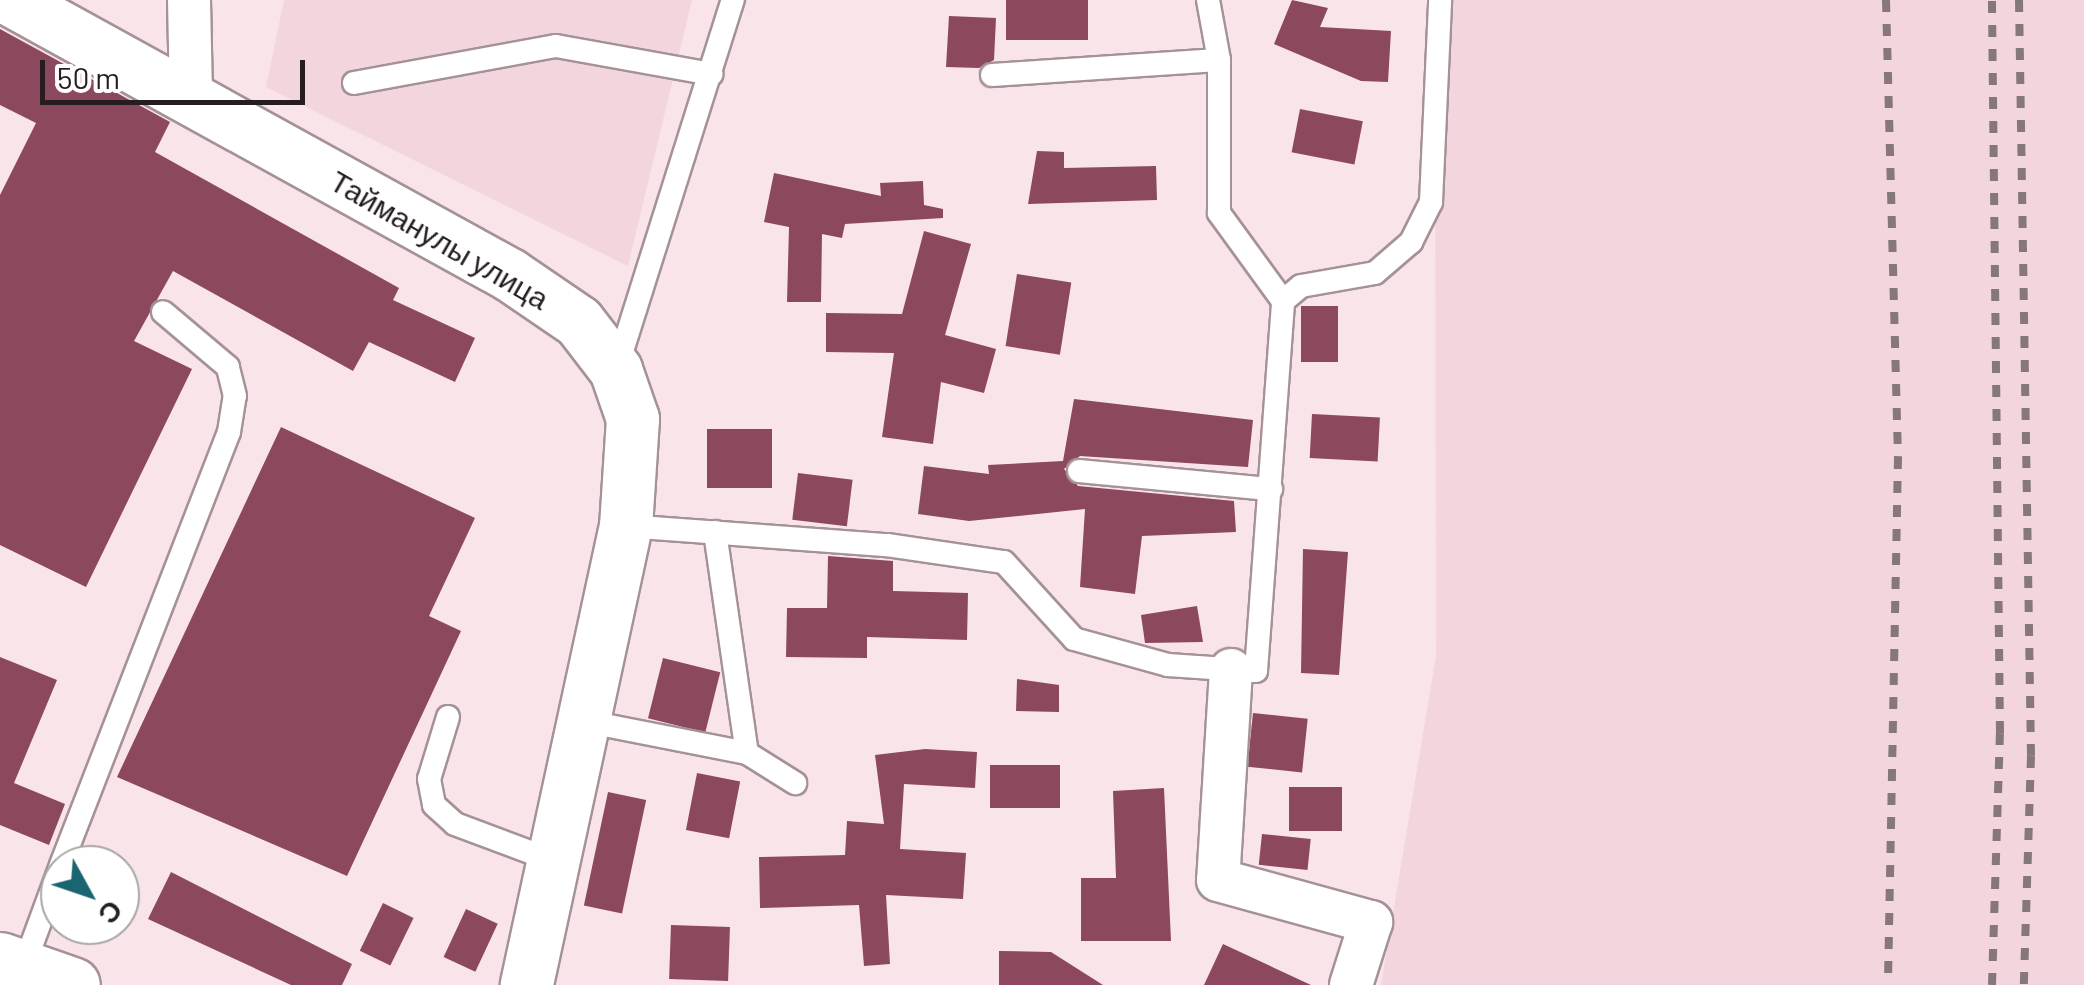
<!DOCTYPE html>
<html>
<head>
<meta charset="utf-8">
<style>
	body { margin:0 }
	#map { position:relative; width:2084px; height:985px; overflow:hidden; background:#f9e4e9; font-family:Barlow,sans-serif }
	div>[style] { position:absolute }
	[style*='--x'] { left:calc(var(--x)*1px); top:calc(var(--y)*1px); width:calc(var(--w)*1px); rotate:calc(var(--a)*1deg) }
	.built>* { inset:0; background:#f3d6dd }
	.building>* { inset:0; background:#8c485c; transform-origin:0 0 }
	.roads { filter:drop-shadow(2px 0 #a59296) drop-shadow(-2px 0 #a59296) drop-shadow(0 2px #a59296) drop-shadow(0 -2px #a59296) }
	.service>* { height:22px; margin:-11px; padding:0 11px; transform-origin:11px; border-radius:11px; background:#fff }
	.minor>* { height:42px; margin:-21px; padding:0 21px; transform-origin:21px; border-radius:21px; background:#fff }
	.tertiary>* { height:52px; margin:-26px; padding:0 26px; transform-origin:26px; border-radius:26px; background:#fff }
	.secondary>* { height:55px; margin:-27.5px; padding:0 27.5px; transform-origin:27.5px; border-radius:27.5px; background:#fff }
	.rail>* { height:8px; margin-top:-4px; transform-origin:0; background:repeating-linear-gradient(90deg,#85777a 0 12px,transparent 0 24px) }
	span { translate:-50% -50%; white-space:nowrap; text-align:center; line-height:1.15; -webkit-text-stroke:10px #fff; paint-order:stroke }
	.street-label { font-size:30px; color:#251d1f }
	.north { position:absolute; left:40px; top:845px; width:100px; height:100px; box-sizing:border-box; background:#fff; border:2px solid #a8a5a5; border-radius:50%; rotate:130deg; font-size:28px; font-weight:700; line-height:40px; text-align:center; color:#251d1f }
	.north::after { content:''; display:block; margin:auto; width:35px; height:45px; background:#1b6572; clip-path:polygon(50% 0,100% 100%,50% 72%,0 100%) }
	.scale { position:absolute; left:40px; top:60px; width:265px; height:45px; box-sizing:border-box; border:5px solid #251d1f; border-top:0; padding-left:12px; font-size:30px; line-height:35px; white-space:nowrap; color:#251d1f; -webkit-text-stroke:8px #fff; paint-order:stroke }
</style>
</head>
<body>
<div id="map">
	<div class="built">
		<div style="clip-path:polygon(284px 0,692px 0,628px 266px,266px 87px)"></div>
		<div style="clip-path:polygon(1435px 0,2084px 0,2084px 985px,1381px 985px,1436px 656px)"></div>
	</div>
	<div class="building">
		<div style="left:1006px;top:0;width:82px;height:40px"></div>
		<div style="clip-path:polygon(1292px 0,1328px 8px,1320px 27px,1391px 31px,1388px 82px,1361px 81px,1274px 44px)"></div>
		<div style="clip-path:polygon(949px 16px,996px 18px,994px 60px,979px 68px,946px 67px)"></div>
		<div style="clip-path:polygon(0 29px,170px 122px,155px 152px,399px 288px,393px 300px,475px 338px,455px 382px,369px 342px,353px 371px,173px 271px,134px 341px,192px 369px,86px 587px,0 545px,0 195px,36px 123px,0 105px)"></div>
		<div style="left:1300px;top:109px;width:64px;height:44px;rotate:11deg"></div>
		<div style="clip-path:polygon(1037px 151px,1064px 152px,1064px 168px,1156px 166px,1157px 200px,1028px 204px)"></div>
		<div style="clip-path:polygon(774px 173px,881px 196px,880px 183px,923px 181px,924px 205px,943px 209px,943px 218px,845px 224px,842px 238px,822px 234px,821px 302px,787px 302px,789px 227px,764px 222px)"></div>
		<div style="clip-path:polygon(924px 231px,971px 244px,945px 335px,996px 349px,984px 393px,941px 382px,933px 444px,882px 437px,894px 353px,826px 352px,826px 313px,902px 314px)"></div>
		<div style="left:1017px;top:274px;width:55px;height:73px;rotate:9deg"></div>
		<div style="left:1301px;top:306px;width:37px;height:56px"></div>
		<div style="clip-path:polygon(1074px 399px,1253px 420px,1248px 467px,1080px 456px,1064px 469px,1078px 486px,1234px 501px,1236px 532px,1142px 536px,1135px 594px,1080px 587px,1085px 509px,969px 521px,918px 514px,924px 466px,989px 474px,988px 465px,1063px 461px)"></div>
		<div style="left:1312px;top:414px;width:68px;height:44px;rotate:3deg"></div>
		<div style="clip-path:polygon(281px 427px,475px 518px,429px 616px,461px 631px,347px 876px,117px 777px)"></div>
		<div style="left:707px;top:429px;width:65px;height:59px"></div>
		<div style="left:798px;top:473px;width:55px;height:47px;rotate:7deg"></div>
		<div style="clip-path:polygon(1303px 549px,1348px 552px,1339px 675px,1301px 673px)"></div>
		<div style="clip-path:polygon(828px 556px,893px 561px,893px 591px,968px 593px,967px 640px,867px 637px,867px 658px,786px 657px,787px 608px,827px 608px)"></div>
		<div style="clip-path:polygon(1197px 606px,1203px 642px,1145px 643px,1141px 615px)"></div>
		<div style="clip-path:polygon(0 657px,57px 680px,14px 783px,65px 804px,49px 845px,0 825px)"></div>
		<div style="left:663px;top:658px;width:59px;height:62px;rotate:14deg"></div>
		<div style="clip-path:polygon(1017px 679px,1059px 685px,1059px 712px,1016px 711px)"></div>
		<div style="left:1253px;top:713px;width:55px;height:54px;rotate:6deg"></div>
		<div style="clip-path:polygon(925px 749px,977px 752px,975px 788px,904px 784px,900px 849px,966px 853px,963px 899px,886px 895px,890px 964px,864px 966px,859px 905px,760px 908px,759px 857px,845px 855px,847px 821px,884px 824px,875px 755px)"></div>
		<div style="left:1060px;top:765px;width:43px;height:70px;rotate:90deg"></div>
		<div style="left:697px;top:773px;width:44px;height:58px;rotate:11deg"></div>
		<div style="left:1289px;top:787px;width:53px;height:44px"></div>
		<div style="clip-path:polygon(1164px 788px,1171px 941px,1081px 941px,1081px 878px,1116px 878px,1113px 791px)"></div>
		<div style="left:608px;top:792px;width:39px;height:116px;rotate:12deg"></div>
		<div style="left:1262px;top:834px;width:49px;height:31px;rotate:6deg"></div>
		<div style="clip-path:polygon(171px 872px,352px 964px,342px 985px,291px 985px,148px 919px)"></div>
		<div style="left:383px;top:903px;width:34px;height:53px;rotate:26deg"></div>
		<div style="left:466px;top:909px;width:35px;height:53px;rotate:25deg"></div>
		<div style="left:671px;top:925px;width:59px;height:54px;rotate:2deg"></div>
		<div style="clip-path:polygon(1223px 944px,1311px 985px,1204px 985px)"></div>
		<div style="clip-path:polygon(999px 951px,1051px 952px,1103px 985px,999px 985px)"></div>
	</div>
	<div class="roads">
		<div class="service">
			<div style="--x:1208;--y:0;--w:61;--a:79.6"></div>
			<div style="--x:1219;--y:60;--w:153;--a:90"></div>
			<div style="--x:1219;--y:213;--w:109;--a:54"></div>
			<div style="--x:992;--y:75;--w:227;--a:-3.8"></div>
			<div style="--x:354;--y:83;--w:205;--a:-10.4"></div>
			<div style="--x:556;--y:46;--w:158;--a:10.2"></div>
			<div style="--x:617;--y:367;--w:385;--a:-72.5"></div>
			<div style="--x:1079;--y:471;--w:193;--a:5.4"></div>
			<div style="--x:626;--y:526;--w:262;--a:4.2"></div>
			<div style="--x:887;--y:545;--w:118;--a:8.3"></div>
			<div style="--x:1004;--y:562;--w:104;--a:47.7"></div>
			<div style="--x:1074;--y:639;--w:98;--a:15.5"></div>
			<div style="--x:1168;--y:665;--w:88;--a:3.9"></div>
			<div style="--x:1256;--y:671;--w:371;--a:-85.8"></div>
			<div style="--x:1283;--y:301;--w:23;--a:-40"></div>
			<div style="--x:1301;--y:286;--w:75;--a:-10"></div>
			<div style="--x:1375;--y:273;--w:48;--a:-40.7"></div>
			<div style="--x:1411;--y:242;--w:45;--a:-63.4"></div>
			<div style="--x:1431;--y:202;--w:202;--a:-87.4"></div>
			<div style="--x:715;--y:532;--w:223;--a:81.8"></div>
			<div style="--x:448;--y:717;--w:65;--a:107"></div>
			<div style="--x:429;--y:779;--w:26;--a:79"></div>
			<div style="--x:434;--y:805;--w:28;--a:42"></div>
			<div style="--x:455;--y:824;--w:106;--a:20.5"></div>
			<div style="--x:584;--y:721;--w:166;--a:11.1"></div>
			<div style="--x:747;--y:753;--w:57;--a:32"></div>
			<div style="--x:61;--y:865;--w:464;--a:-68.8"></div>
			<div style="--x:229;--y:432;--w:36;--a:-81"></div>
			<div style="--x:235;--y:396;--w:30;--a:-104"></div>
			<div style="--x:228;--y:367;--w:85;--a:-139.8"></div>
			<div style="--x:23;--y:968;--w:107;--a:-69.7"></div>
		</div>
		<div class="minor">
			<div style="--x:189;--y:0;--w:99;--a:88.8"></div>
			<div style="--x:1231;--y:670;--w:210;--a:93.5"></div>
			<div style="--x:1218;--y:880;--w:159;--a:15.4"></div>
			<div style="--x:1371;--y:922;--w:66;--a:107.6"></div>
		</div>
		<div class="tertiary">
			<div style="--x:11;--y:0;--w:570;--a:28.86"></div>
			<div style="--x:510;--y:275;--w:83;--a:34.3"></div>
			<div style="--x:579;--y:322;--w:61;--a:52.4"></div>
			<div style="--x:616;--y:370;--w:52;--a:70.9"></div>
			<div style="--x:633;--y:419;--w:107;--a:93.7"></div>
			<div style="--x:626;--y:526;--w:470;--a:102.2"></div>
		</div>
		<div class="secondary">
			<div style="--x:0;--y:960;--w:76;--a:19.1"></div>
		</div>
	</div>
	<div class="rail">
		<div style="--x:1886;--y:0;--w:457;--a:88.5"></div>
		<div style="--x:1898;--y:457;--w:528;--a:91.09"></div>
		<div style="--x:2019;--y:0;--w:756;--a:89.09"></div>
		<div style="--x:2031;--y:756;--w:229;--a:91.8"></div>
		<div style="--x:1992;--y:985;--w:252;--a:-88.2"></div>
		<div style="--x:2000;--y:733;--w:733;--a:-90.63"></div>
	</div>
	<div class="street-label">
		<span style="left:440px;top:239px;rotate:30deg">Тайманулы улица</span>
	</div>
	<div class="north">С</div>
	<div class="scale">50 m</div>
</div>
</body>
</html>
